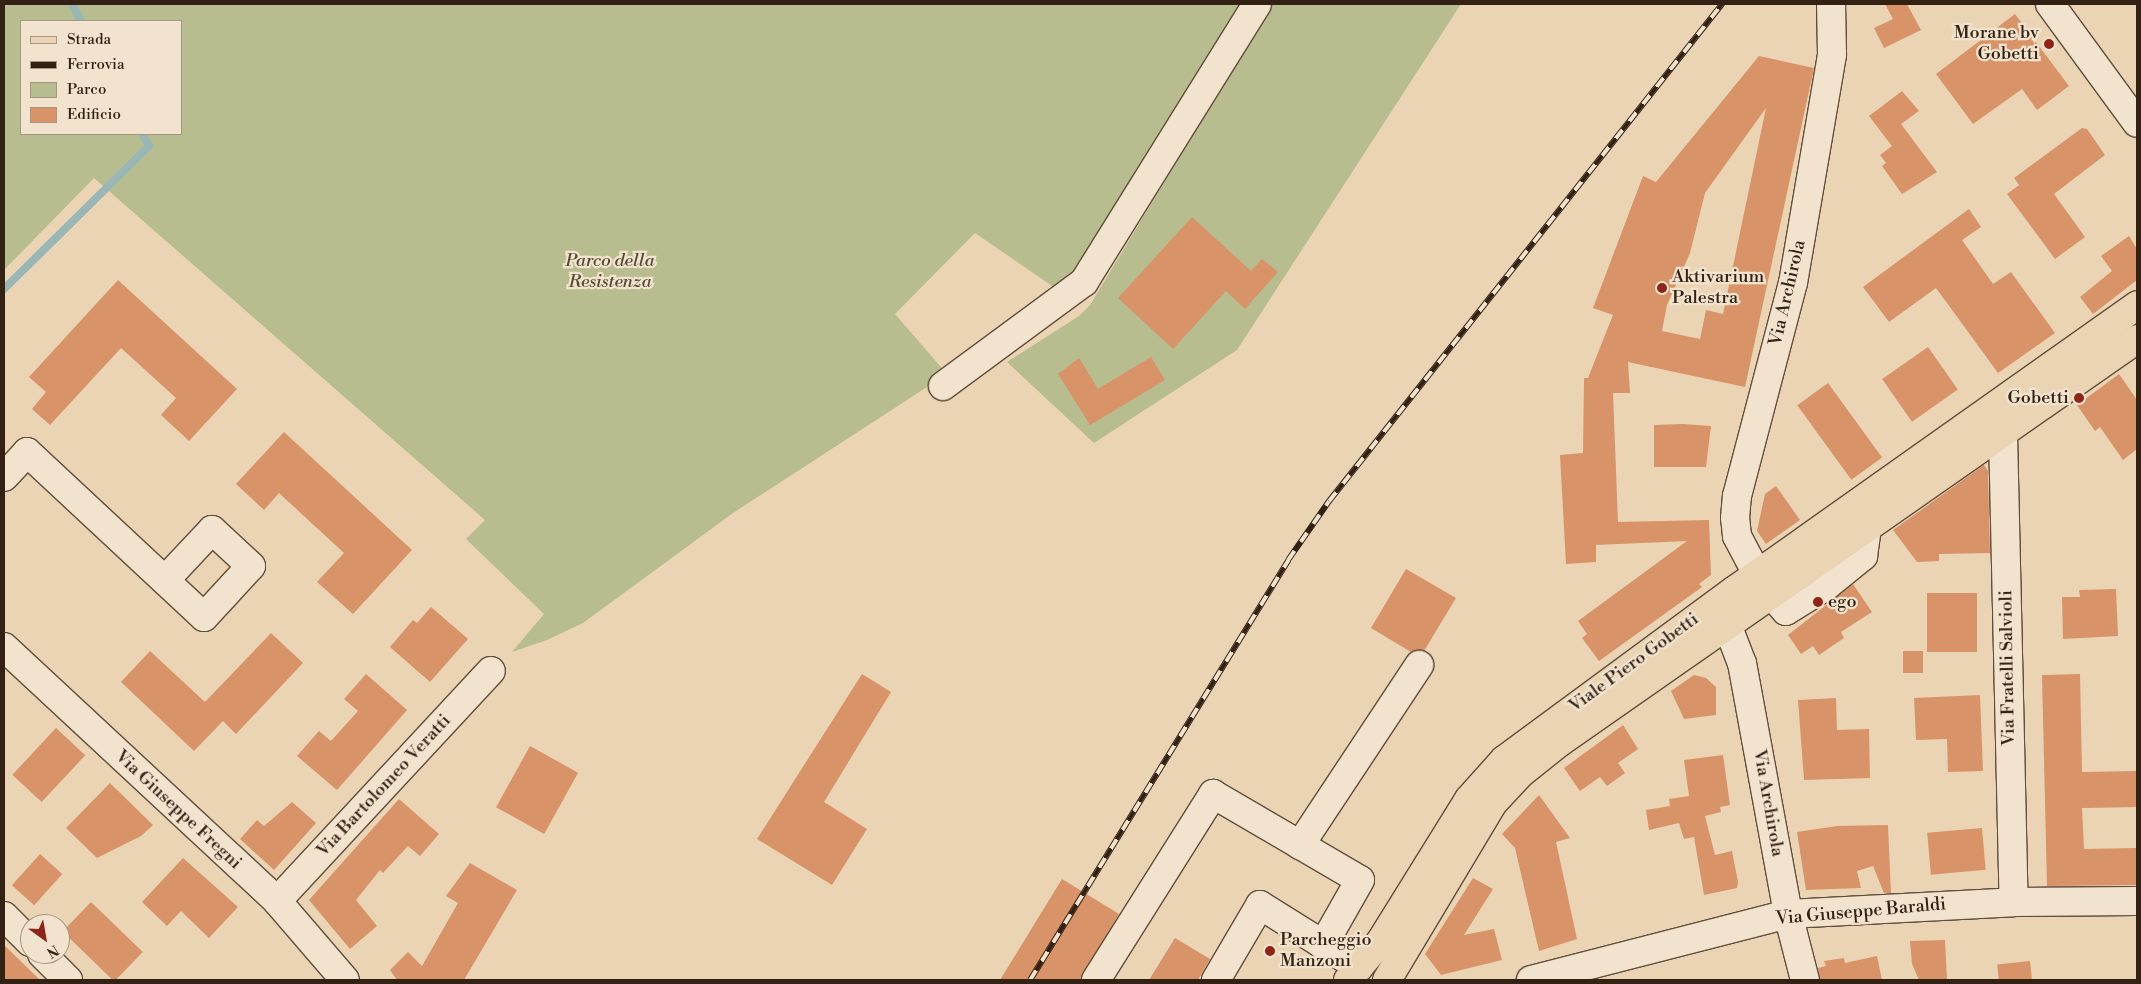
<!DOCTYPE html>
<html>
<head>
<meta charset="utf-8">
<style>
	body { margin:0 }
	#map { position:relative; width:2141px; height:984px; overflow:hidden; background:#ebd4b4; font-family:"Libre Bodoni",serif }
	div>[style] { position:absolute }
	[style*='--x'] { left:calc(var(--x)*1px); top:calc(var(--y)*1px); width:calc(var(--w)*1px); rotate:calc(var(--a)*1deg) }
	.green>* { inset:0; background:#b7bd8e }
	.stream>* { height:8px; margin:-4px; padding:0 4px; transform-origin:4px; border-radius:4px; background:#9ab7b5 }
	.building>* { inset:0; background:#d89369; transform-origin:0 0 }
	.roads { filter:drop-shadow(1px 0 #614e3c) drop-shadow(-1px 0 #614e3c) drop-shadow(0 1px #614e3c) drop-shadow(0 -1px #614e3c) }
	.minor>* { height:28px; margin:-14px; padding:0 14px; transform-origin:14px; border-radius:14px; background:#f2e3ce }
	.major>* { height:28px; margin:-14px; padding:0 14px; transform-origin:14px; border-radius:14px; background:#ebd4b4 }
	.rail>* { height:5.5px; margin-top:-2.75px; transform-origin:0; background:repeating-linear-gradient(90deg,#f2e3ce 0 11px,#332214 0 22px); box-sizing:border-box; border-block:1px solid #332214 }
	.dots>* { width:14px; height:14px; translate:-50% -50%; box-sizing:border-box; border:2px solid #f2e3ce; border-radius:50% }
	span { translate:-50% -50%; white-space:nowrap; text-align:center; line-height:1.15; -webkit-text-stroke:4.5px #f2e3ce; paint-order:stroke }
	.poi-label { font-size:18px; color:#332214 }
	.right { translate:-100% -50%; text-align:right }
	.left { translate:0 -50%; text-align:left }
	.park-label { font-size:18px; color:#544932; font-style:italic }
	.street-label { font-size:18px; color:#332214 }
	.frame { position:absolute; inset:0; border:5px solid #332214; pointer-events:none }
	.legend { position:absolute; left:20px; top:20px; width:162px; height:115px; box-sizing:border-box; background:#f2e3ce; border:1px solid #a69684; margin:0; padding:6px 9px; list-style:none; font-size:15px; color:#332214 }
	.legend li { display:flex; align-items:center; gap:10px; height:25px }
	.legend b { width:25px; border:1px solid #a69684 }
	.north { position:absolute; left:20px; top:914px; width:50px; height:50px; box-sizing:border-box; background:#f2e3ce; border:1px solid #a69684; border-radius:50%; rotate:148deg; font-size:14px; font-weight:700; line-height:20px; text-align:center; color:#332214 }
	.north::after { content:''; display:block; margin:auto; width:18px; height:22px; background:#8f2418; clip-path:polygon(50% 0,100% 100%,50% 72%,0 100%) }
</style>
</head>
<body>
<div id="map">
	<div class="green">
		<div style="clip-path:polygon(evenodd,4px 4px,1246px 4px,1104px 243px,1058px 290px,975px 233px,895px 314px,947px 374px,733px 513px,583px 623px,547px 640px,512px 652px,544px 614px,466px 539px,485px 520px,94px 178px,4px 270px,4px 4px,21px 21px,181px 21px,181px 134px,21px 134px,21px 21px)"></div>
		<div style="clip-path:polygon(1272px 4px,1461px 4px,1237px 350px,1094px 443px,1007px 362px,1079px 316px,1090px 305px)"></div>
	</div>
	<div class="stream">
		<div style="--x:72;--y:4;--w:19;--a:62"></div>
		<div style="--x:4;--y:289;--w:204;--a:-44.6"></div>
		<div style="--x:149;--y:146;--w:14;--a:-120"></div>
	</div>
	<div class="building">
		<div style="clip-path:polygon(1885px 4px,1907px 4px,1921px 30px,1884px 48px,1874px 28px,1893px 19px)"></div>
		<div style="clip-path:polygon(2015px 14px,2069px 86px,2037px 110px,2022px 89px,1973px 124px,1936px 74px)"></div>
		<div style="clip-path:polygon(evenodd,1759px 56px,1814px 68px,1745px 387px,1628px 362px,1630px 393px,1613px 393px,1618px 522px,1709px 520px,1711px 575px,1699px 584px,1702px 587px,1599px 661px,1582px 638px,1587px 634px,1578px 621px,1687px 541px,1596px 545px,1596px 562px,1566px 564px,1560px 455px,1583px 453px,1584px 378px,1588px 378px,1613px 315px,1593px 308px,1643px 176px,1656px 182px,1759px 56px,1766px 108px,1723px 314px,1706px 310px,1700px 339px,1662px 331px,1667px 305px,1690px 253px,1705px 193px,1766px 108px)"></div>
		<div style="clip-path:polygon(1902px 91px,1919px 111px,1901px 124px,1937px 172px,1902px 194px,1882px 166px,1886px 163px,1880px 155px,1892px 146px,1869px 116px)"></div>
		<div style="clip-path:polygon(2082px 128px,2087px 129px,2105px 155px,2054px 194px,2085px 237px,2055px 259px,2007px 194px,2019px 185px,2014px 178px)"></div>
		<div style="clip-path:polygon(1969px 209px,1981px 227px,1962px 240px,1993px 284px,2011px 272px,2055px 333px,1998px 373px,1936px 288px,1889px 322px,1863px 287px)"></div>
		<div style="clip-path:polygon(1192px 217px,1251px 271px,1262px 259px,1278px 272px,1245px 309px,1226px 291px,1173px 349px,1118px 298px)"></div>
		<div style="clip-path:polygon(2129px 236px,2137px 249px,2137px 280px,2093px 314px,2080px 297px,2112px 271px,2101px 256px)"></div>
		<div style="clip-path:polygon(118px 280px,237px 389px,189px 441px,161px 415px,176px 398px,121px 348px,50px 425px,32px 409px,46px 392px,29px 377px)"></div>
		<div style="left:1928px;top:347px;width:52px;height:56px;rotate:55deg"></div>
		<div style="clip-path:polygon(1151px 357px,1165px 380px,1090px 425px,1058px 374px,1079px 358px,1098px 389px)"></div>
		<div style="clip-path:polygon(2119px 374px,2137px 400px,2137px 449px,2123px 460px,2100px 427px,2095px 431px,2077px 405px)"></div>
		<div style="left:1828px;top:383px;width:92px;height:38px;rotate:54deg"></div>
		<div style="clip-path:polygon(1683px 424px,1711px 426px,1706px 467px,1654px 467px,1654px 425px)"></div>
		<div style="clip-path:polygon(284px 432px,412px 550px,353px 614px,317px 582px,344px 553px,279px 493px,264px 510px,236px 484px)"></div>
		<div style="clip-path:polygon(1984px 465px,1988px 471px,1990px 553px,1939px 554px,1939px 561px,1917px 562px,1893px 530px)"></div>
		<div style="clip-path:polygon(1776px 486px,1800px 520px,1766px 544px,1757px 531px,1765px 494px)"></div>
		<div style="clip-path:polygon(1406px 569px,1456px 598px,1424px 651px,1411px 652px,1371px 628px)"></div>
		<div style="clip-path:polygon(1853px 584px,1872px 612px,1841px 632px,1844px 638px,1819px 655px,1813px 646px,1801px 654px,1788px 635px)"></div>
		<div style="clip-path:polygon(2116px 589px,2118px 636px,2063px 639px,2062px 597px,2080px 597px,2079px 590px)"></div>
		<div style="left:1927px;top:593px;width:50px;height:59px"></div>
		<div style="clip-path:polygon(431px 607px,468px 639px,430px 682px,390px 647px,413px 620px,417px 623px)"></div>
		<div style="clip-path:polygon(271px 633px,303px 663px,236px 734px,223px 721px,194px 751px,121px 682px,150px 651px,205px 702px)"></div>
		<div style="left:1903px;top:651px;width:20px;height:22px"></div>
		<div style="clip-path:polygon(366px 674px,407px 710px,337px 790px,297px 756px,319px 731px,331px 741px,358px 711px,344px 699px)"></div>
		<div style="clip-path:polygon(862px 674px,891px 692px,824px 802px,867px 829px,832px 885px,757px 839px)"></div>
		<div style="clip-path:polygon(2080px 674px,2082px 772px,2137px 771px,2137px 807px,2082px 808px,2084px 849px,2137px 848px,2137px 885px,2047px 886px,2042px 675px)"></div>
		<div style="clip-path:polygon(1694px 675px,1706px 678px,1716px 687px,1716px 715px,1684px 719px,1671px 691px)"></div>
		<div style="clip-path:polygon(1980px 695px,1983px 771px,1948px 772px,1947px 739px,1916px 740px,1914px 698px)"></div>
		<div style="clip-path:polygon(1836px 698px,1837px 730px,1869px 729px,1870px 778px,1804px 780px,1798px 700px)"></div>
		<div style="clip-path:polygon(1623px 725px,1638px 749px,1618px 763px,1625px 773px,1607px 786px,1600px 777px,1580px 791px,1564px 768px)"></div>
		<div style="left:56px;top:728px;width:40px;height:64px;rotate:43deg"></div>
		<div style="left:530px;top:746px;width:55px;height:70px;rotate:29deg"></div>
		<div style="clip-path:polygon(1723px 755px,1730px 805px,1720px 807px,1721px 812px,1705px 816px,1715px 855px,1732px 851px,1738px 882px,1737px 888px,1704px 895px,1694px 837px,1684px 839px,1679px 823px,1649px 830px,1646px 810px,1670px 806px,1669px 799px,1689px 796px,1684px 760px)"></div>
		<div style="clip-path:polygon(110px 783px,153px 825px,141px 836px,97px 858px,66px 828px)"></div>
		<div style="clip-path:polygon(1539px 795px,1570px 838px,1556px 842px,1577px 939px,1539px 951px,1515px 848px,1502px 834px)"></div>
		<div style="clip-path:polygon(399px 799px,439px 834px,420px 856px,408px 846px,383px 873px,380px 870px,356px 900px,377px 926px,350px 949px,309px 900px)"></div>
		<div style="clip-path:polygon(292px 802px,316px 823px,274px 870px,240px 839px,257px 820px,264px 826px)"></div>
		<div style="clip-path:polygon(1888px 825px,1891px 893px,1884px 893px,1873px 866px,1857px 871px,1861px 888px,1806px 890px,1797px 832px,1837px 826px)"></div>
		<div style="left:1982px;top:828px;width:42px;height:55px;rotate:85deg"></div>
		<div style="left:40px;top:854px;width:30px;height:42px;rotate:42deg"></div>
		<div style="clip-path:polygon(183px 858px,238px 907px,209px 938px,181px 911px,167px 926px,142px 902px)"></div>
		<div style="clip-path:polygon(470px 863px,517px 890px,464px 980px,397px 980px,390px 970px,408px 952px,422px 966px,458px 903px,446px 896px)"></div>
		<div style="clip-path:polygon(1473px 878px,1493px 889px,1464px 935px,1494px 929px,1502px 960px,1441px 975px,1425px 954px)"></div>
		<div style="clip-path:polygon(1062px 879px,1119px 914px,1081px 980px,1000px 980px)"></div>
		<div style="left:91px;top:902px;width:72px;height:41px;rotate:44deg"></div>
		<div style="clip-path:polygon(1175px 938px,1210px 959px,1198px 980px,1149px 980px)"></div>
		<div style="clip-path:polygon(1945px 940px,1947px 980px,1919px 980px,1912px 964px,1910px 941px)"></div>
		<div style="clip-path:polygon(4px 945px,40px 980px,4px 980px)"></div>
		<div style="clip-path:polygon(1877px 956px,1882px 980px,1820px 980px,1818px 968px,1826px 966px,1824px 961px,1844px 958px,1845px 963px)"></div>
		<div style="left:2030px;top:961px;width:19px;height:33px;rotate:84deg"></div>
	</div>
	<div class="roads">
		<div class="minor">
			<div style="--x:2050;--y:4;--w:147;--a:53.8"></div>
			<div style="--x:943;--y:386;--w:175;--a:-36.4"></div>
			<div style="--x:1084;--y:282;--w:327;--a:-58.1"></div>
			<div style="--x:1989;--y:416;--w:22;--a:51"></div>
			<div style="--x:2003;--y:433;--w:469;--a:88.7"></div>
			<div style="--x:4;--y:477;--w:34;--a:-47"></div>
			<div style="--x:27;--y:452;--w:242;--a:43"></div>
			<div style="--x:204;--y:617;--w:69;--a:-47.3"></div>
			<div style="--x:251;--y:566;--w:53;--a:-137.3"></div>
			<div style="--x:212;--y:530;--w:69;--a:133.2"></div>
			<div style="--x:1757;--y:574;--w:43;--a:-117.8"></div>
			<div style="--x:1737;--y:536;--w:18;--a:-96"></div>
			<div style="--x:1735;--y:518;--w:22;--a:-85"></div>
			<div style="--x:1737;--y:496;--w:220;--a:-75.3"></div>
			<div style="--x:1793;--y:283;--w:232;--a:-80.3"></div>
			<div style="--x:1832;--y:54;--w:50;--a:-91.1"></div>
			<div style="--x:1772;--y:595;--w:21;--a:49"></div>
			<div style="--x:1786;--y:611;--w:47;--a:-32"></div>
			<div style="--x:1826;--y:586;--w:48;--a:-39"></div>
			<div style="--x:1863;--y:556;--w:27;--a:-82"></div>
			<div style="--x:1728;--y:627;--w:39;--a:69"></div>
			<div style="--x:1742;--y:663;--w:255;--a:79.6"></div>
			<div style="--x:1788;--y:914;--w:68;--a:75.6"></div>
			<div style="--x:4;--y:647;--w:373;--a:42.9"></div>
			<div style="--x:277;--y:901;--w:104;--a:49.3"></div>
			<div style="--x:1300;--y:845;--w:216;--a:-56.5"></div>
			<div style="--x:277;--y:901;--w:314;--a:-47.1"></div>
			<div style="--x:4;--y:916;--w:37;--a:45"></div>
			<div style="--x:42;--y:954;--w:37;--a:45"></div>
			<div style="--x:1096;--y:980;--w:220;--a:-57.8"></div>
			<div style="--x:1213;--y:794;--w:170;--a:30.3"></div>
			<div style="--x:1360;--y:880;--w:75;--a:119.6"></div>
			<div style="--x:1216;--y:980;--w:87;--a:-59.6"></div>
			<div style="--x:1260;--y:905;--w:117;--a:32.1"></div>
			<div style="--x:1531;--y:980;--w:265;--a:-14.4"></div>
			<div style="--x:1788;--y:914;--w:226;--a:-3"></div>
			<div style="--x:2014;--y:902;--w:123;--a:-0.5"></div>
		</div>
		<div class="major">
			<div style="--x:1348;--y:980;--w:51;--a:-49.8"></div>
			<div style="--x:1381;--y:941;--w:167;--a:-58.2"></div>
			<div style="--x:1469;--y:799;--w:52;--a:-48.1"></div>
			<div style="--x:1504;--y:760;--w:287;--a:-36.4"></div>
			<div style="--x:1735;--y:590;--w:493;--a:-35.3"></div>
			<div style="--x:1387;--y:980;--w:206;--a:-59.1"></div>
			<div style="--x:1493;--y:803;--w:41;--a:-47"></div>
			<div style="--x:1521;--y:773;--w:50;--a:-38.5"></div>
			<div style="--x:1560;--y:742;--w:704;--a:-34.93"></div>
		</div>
	</div>
	<div class="rail">
		<div style="--x:1030;--y:980;--w:493;--a:-58.4"></div>
		<div style="--x:1288;--y:560;--w:72;--a:-55.2"></div>
		<div style="--x:1329;--y:501;--w:634;--a:-51.67"></div>
	</div>
	<div class="dots">
		<div style="left:2049px;top:44px;background:#8f2418"></div>
		<div style="left:1662px;top:288px;background:#8f2418"></div>
		<div style="left:2079px;top:398px;background:#8f2418"></div>
		<div style="left:1818px;top:602px;background:#8f2418"></div>
		<div style="left:1270px;top:951px;background:#8f2418"></div>
	</div>
	<div class="poi-label">
		<span class="right" style="left:2039px;top:44px">Morane bv<br>Gobetti</span>
		<span class="left" style="left:1672px;top:288px">Aktivarium<br>Palestra</span>
		<span class="right" style="left:2069px;top:398px">Gobetti</span>
		<span class="left" style="left:1828px;top:602px">ego</span>
		<span class="left" style="left:1280px;top:951px">Parcheggio<br>Manzoni</span>
	</div>
	<div class="park-label">
		<span style="left:610px;top:272px">Parco della<br>Resistenza</span>
	</div>
	<div class="street-label">
		<span style="left:1788px;top:293px;rotate:-77deg">Via Archirola</span>
		<span style="left:1634px;top:663px;rotate:-36deg">Viale Piero Gobetti</span>
		<span style="left:2008px;top:668px;rotate:-91deg">Via Fratelli Salvioli</span>
		<span style="left:384px;top:786px;rotate:-47deg">Via Bartolomeo Veratti</span>
		<span style="left:1768px;top:803px;rotate:80deg">Via Archirola</span>
		<span style="left:178px;top:810px;rotate:43deg">Via Giuseppe Fregni</span>
		<span style="left:1861px;top:912px;rotate:-5deg">Via Giuseppe Baraldi</span>
	</div>
	<div class="frame"></div>
	<ul class="legend">
	<li><b style="height:6px;background:#ebd4b4"></b>Strada</li>
	<li><b style="height:6px;background:#332214"></b>Ferrovia</li>
	<li><b style="height:14px;background:#b7bd8e"></b>Parco</li>
	<li><b style="height:14px;background:#d89369"></b>Edificio</li>
	</ul>
	<div class="north">N</div>
</div>
</body>
</html>
